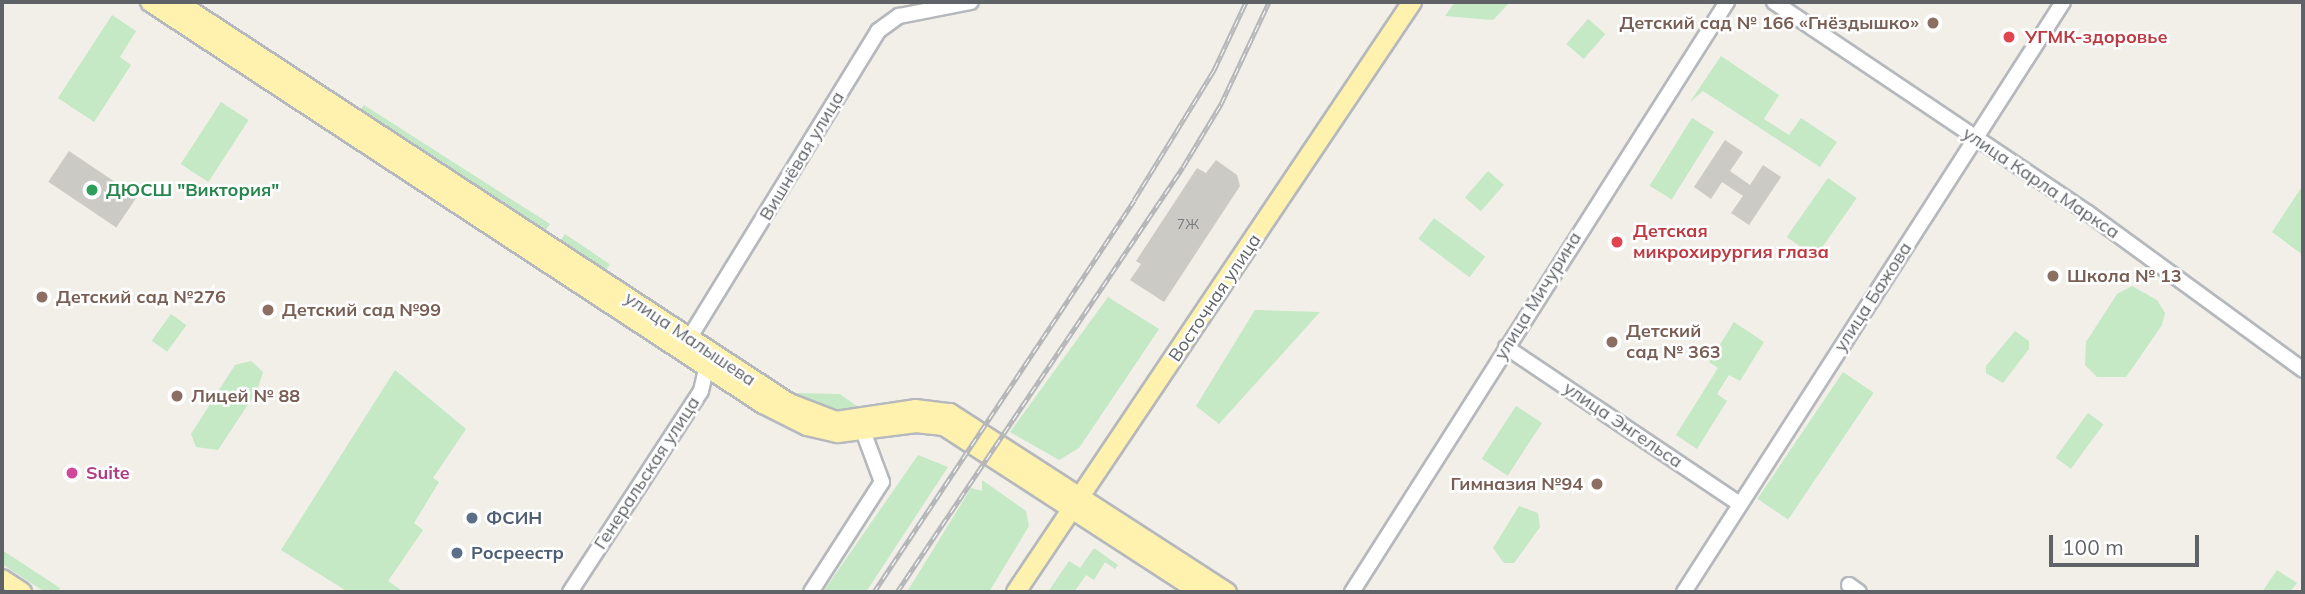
<!DOCTYPE html>
<html>
<head>
<meta charset="utf-8">
<style>
	body { margin:0 }
	#map { position:relative; width:2305px; height:594px; overflow:hidden; background:#f1efe8; font-family:Mulish,sans-serif }
	div>[style] { position:absolute }
	[style*='--x'] { left:calc(var(--x)*1px); top:calc(var(--y)*1px); width:calc(var(--w)*1px); rotate:calc(var(--a)*1deg) }
	.green>* { inset:0; background:#c5e8c5; transform-origin:0 0 }
	.building>* { inset:0; background:#cccac5; transform-origin:0 0 }
	.roads { filter:drop-shadow(2px 0 #b5b8bc) drop-shadow(-2px 0 #b5b8bc) drop-shadow(0 2px #b5b8bc) drop-shadow(0 -2px #b5b8bc) }
	.minor>* { height:14px; margin:-7px; padding:0 7px; transform-origin:7px; border-radius:7px; background:#fff }
	.major>* { height:18px; margin:-9px; padding:0 9px; transform-origin:9px; border-radius:9px; background:#fff2af }
	.tram>* { height:2px; margin:-1px; padding:0 1px; transform-origin:1px; border-radius:1px; background:#b6b7b8 }
	.rail>* { height:5px; margin-top:-2.5px; transform-origin:0; background:repeating-linear-gradient(90deg,#fff 0 8px,#b6b7b8 0 16px); box-sizing:border-box; border-block:2px solid #b6b7b8 }
	.dots>* { width:19px; height:19px; translate:-50% -50%; box-sizing:border-box; border:4px solid #fff; border-radius:50% }
	span { translate:-50% -50%; white-space:nowrap; text-align:center; line-height:1.15; -webkit-text-stroke:5px #fff; paint-order:stroke }
	.number-label { font-size:14px; color:#7a7d7f }
	.number-label span { -webkit-text-stroke-width:0 }
	.education-label { font-size:18px; color:#785e54; font-weight:700 }
	.right { translate:-100% -50%; text-align:right }
	.left { translate:0 -50%; text-align:left }
	.health-label { font-size:18px; color:#be3a42; font-weight:700 }
	.street-label { font-size:18px; color:#5f6368 }
	.leisure-label { font-size:18px; color:#27864d; font-weight:700 }
	.hotel-label { font-size:18px; color:#b23c85; font-weight:700 }
	.service-label { font-size:18px; color:#4e5e75; font-weight:700 }
	.frame { position:absolute; inset:0; border:4px solid #5f6368; pointer-events:none }
	.scale { position:absolute; left:2049px; top:535px; width:150px; height:32px; box-sizing:border-box; border:4px solid #5f6368; border-top:0; padding-left:9px; font-size:21px; line-height:24px; white-space:nowrap; color:#5f6368; -webkit-text-stroke:5px #fff; paint-order:stroke }
</style>
</head>
<body>
<div id="map">
	<div class="green">
		<div style="clip-path:polygon(1455px 2px,1510px 2px,1493px 20px,1445px 16px)"></div>
		<div style="clip-path:polygon(112px 15px,136px 31px,120px 57px,131px 65px,94px 122px,58px 98px)"></div>
		<div style="left:1588px;top:19px;width:23px;height:33px;rotate:41deg"></div>
		<div style="clip-path:polygon(1721px 56px,1779px 95px,1764px 119px,1789px 135px,1801px 118px,1837px 142px,1820px 167px,1703px 91px,1690px 102px)"></div>
		<div style="left:221px;top:102px;width:33px;height:74px;rotate:33deg"></div>
		<div style="clip-path:polygon(364px 105px,550px 224px,544px 232px,359px 111px)"></div>
		<div style="left:1692px;top:118px;width:26px;height:80px;rotate:32deg"></div>
		<div style="left:1488px;top:171px;width:21px;height:35px;rotate:41deg"></div>
		<div style="left:1828px;top:178px;width:35px;height:72px;rotate:35deg"></div>
		<div style="clip-path:polygon(2303px 185px,2303px 255px,2272px 232px)"></div>
		<div style="left:1434px;top:218px;width:64px;height:26px;rotate:37deg"></div>
		<div style="left:565px;top:234px;width:54px;height:10px;rotate:34deg"></div>
		<div style="clip-path:polygon(2132px 286px,2157px 300px,2165px 313px,2162px 325px,2126px 377px,2097px 377px,2085px 365px,2086px 342px,2117px 294px)"></div>
		<div style="clip-path:polygon(1108px 297px,1159px 329px,1079px 448px,1059px 460px,1010px 432px)"></div>
		<div style="clip-path:polygon(1255px 310px,1320px 312px,1219px 424px,1196px 406px)"></div>
		<div style="left:171px;top:314px;width:19px;height:33px;rotate:36deg"></div>
		<div style="clip-path:polygon(1734px 322px,1764px 342px,1740px 381px,1729px 375px,1717px 394px,1727px 401px,1697px 449px,1676px 435px,1718px 368px,1709px 362px)"></div>
		<div style="clip-path:polygon(2015px 331px,2029px 341px,2029px 349px,2003px 383px,1986px 373px,1986px 366px)"></div>
		<div style="clip-path:polygon(251px 361px,263px 372px,257px 391px,218px 450px,196px 447px,191px 434px,198px 423px,235px 365px)"></div>
		<div style="clip-path:polygon(395px 370px,466px 429px,433px 478px,439px 482px,414px 523px,423px 530px,388px 581px,404px 592px,348px 592px,281px 550px)"></div>
		<div style="left:1843px;top:372px;width:37px;height:153px;rotate:34deg"></div>
		<div style="clip-path:polygon(795px 393px,840px 394px,858px 407px,837px 410px)"></div>
		<div style="left:1516px;top:406px;width:31px;height:63px;rotate:33deg"></div>
		<div style="left:2088px;top:413px;width:19px;height:55px;rotate:36deg"></div>
		<div style="clip-path:polygon(918px 455px,948px 467px,866px 592px,823px 592px)"></div>
		<div style="clip-path:polygon(982px 480px,1026px 511px,1029px 526px,989px 592px,907px 592px,971px 488px,982px 491px)"></div>
		<div style="clip-path:polygon(1519px 506px,1538px 513px,1540px 527px,1514px 563px,1504px 563px,1493px 548px)"></div>
		<div style="clip-path:polygon(1094px 548px,1118px 565px,1115px 569px,1105px 562px,1094px 580px,1086px 575px,1074px 592px,1048px 592px,1069px 561px,1080px 568px)"></div>
		<div style="clip-path:polygon(2px 550px,60px 588px,57px 592px,45px 592px,2px 564px)"></div>
		<div style="clip-path:polygon(2277px 570px,2297px 583px,2290px 592px,2262px 592px)"></div>
	</div>
	<div class="building">
		<div style="clip-path:polygon(1725px 140px,1743px 152px,1730px 171px,1750px 185px,1763px 165px,1781px 177px,1749px 225px,1731px 213px,1743px 196px,1722px 182px,1711px 199px,1694px 187px)"></div>
		<div style="left:69px;top:151px;width:82px;height:37px;rotate:34deg"></div>
		<div style="clip-path:polygon(1216px 160px,1237px 175px,1240px 186px,1164px 302px,1130px 280px,1141px 264px,1136px 261px,1197px 168px,1206px 173px)"></div>
	</div>
	<div class="roads">
		<div class="minor">
			<div style="--x:1774;--y:2;--w:378;--a:33.9"></div>
			<div style="--x:2088;--y:213;--w:266;--a:36.1"></div>
			<div style="--x:685;--y:345;--w:369;--a:-58.4"></div>
			<div style="--x:878;--y:31;--w:26;--a:-36"></div>
			<div style="--x:899;--y:16;--w:73;--a:-11"></div>
			<div style="--x:1506;--y:347;--w:282;--a:33.9"></div>
			<div style="--x:1849;--y:585;--w:12;--a:35"></div>
			<div style="--x:570;--y:592;--w:240;--a:-56.9"></div>
			<div style="--x:701;--y:391;--w:31;--a:-77"></div>
			<div style="--x:811;--y:592;--w:131;--a:-57.2"></div>
			<div style="--x:882;--y:482;--w:54;--a:-110.4"></div>
			<div style="--x:1352;--y:592;--w:699;--a:-57.56"></div>
			<div style="--x:1684;--y:592;--w:701;--a:-57.28"></div>
		</div>
		<div class="major">
			<div style="--x:150;--y:2;--w:733;--a:33.26"></div>
			<div style="--x:763;--y:404;--w:49;--a:26.6"></div>
			<div style="--x:807;--y:426;--w:32;--a:13"></div>
			<div style="--x:838;--y:433;--w:79;--a:-7.3"></div>
			<div style="--x:916;--y:423;--w:28;--a:6"></div>
			<div style="--x:944;--y:426;--w:305;--a:33"></div>
			<div style="--x:177;--y:2;--w:732;--a:33.23"></div>
			<div style="--x:789;--y:403;--w:50;--a:21"></div>
			<div style="--x:836;--y:421;--w:80;--a:-8.6"></div>
			<div style="--x:915;--y:409;--w:35;--a:7"></div>
			<div style="--x:950;--y:413;--w:330;--a:32.9"></div>
			<div style="--x:2;--y:579;--w:24;--a:33"></div>
			<div style="--x:1016;--y:592;--w:711;--a:-56.13"></div>
		</div>
	</div>
	<div class="tram">
		<div style="--x:2;--y:589;--w:6;--a:31"></div>
	</div>
	<div class="rail">
		<div style="--x:874;--y:592;--w:470;--a:-56.4"></div>
		<div style="--x:1134;--y:200;--w:153;--a:-58.4"></div>
		<div style="--x:1214;--y:70;--w:75;--a:-64.8"></div>
		<div style="--x:897;--y:592;--w:512;--a:-56.06"></div>
		<div style="--x:1183;--y:167;--w:74;--a:-58.9"></div>
		<div style="--x:1221;--y:104;--w:113;--a:-64.8"></div>
	</div>
	<div class="dots">
		<div style="left:1933px;top:23px;background:#8d6e63"></div>
		<div style="left:2009px;top:37px;background:#e0444e"></div>
		<div style="left:92px;top:190px;background:#2e9e5b"></div>
		<div style="left:1617px;top:242px;background:#e0444e"></div>
		<div style="left:2053px;top:276px;background:#8d6e63"></div>
		<div style="left:42px;top:297px;background:#8d6e63"></div>
		<div style="left:268px;top:310px;background:#8d6e63"></div>
		<div style="left:1612px;top:342px;background:#8d6e63"></div>
		<div style="left:177px;top:396px;background:#8d6e63"></div>
		<div style="left:72px;top:473px;background:#d1479c"></div>
		<div style="left:1597px;top:484px;background:#8d6e63"></div>
		<div style="left:472px;top:518px;background:#5c6f8a"></div>
		<div style="left:457px;top:553px;background:#5c6f8a"></div>
	</div>
	<div class="number-label">
		<span style="left:1188px;top:224px">7Ж</span>
	</div>
	<div class="education-label">
		<span class="right" style="left:1919px;top:23px">Детский сад № 166 «Гнёздышко»</span>
		<span class="left" style="left:2067px;top:276px">Школа № 13</span>
		<span class="left" style="left:56px;top:297px">Детский сад №276</span>
		<span class="left" style="left:282px;top:310px">Детский сад №99</span>
		<span class="left" style="left:1626px;top:342px">Детский<br>сад № 363</span>
		<span class="left" style="left:191px;top:396px">Лицей № 88</span>
		<span class="right" style="left:1583px;top:484px">Гимназия №94</span>
	</div>
	<div class="health-label">
		<span class="left" style="left:2025px;top:37px">УГМК-здоровье</span>
		<span class="left" style="left:1633px;top:242px">Детская<br>микрохирургия глаза</span>
	</div>
	<div class="street-label">
		<span style="left:802px;top:156px;rotate:-59deg">Вишнёвая улица</span>
		<span style="left:2041px;top:183px;rotate:34deg">улица Карла Маркса</span>
		<span style="left:1538px;top:296px;rotate:-58deg">улица Мичурина</span>
		<span style="left:1873px;top:297px;rotate:-57deg">улица Бажова</span>
		<span style="left:1215px;top:298px;rotate:-56deg">Восточная улица</span>
		<span style="left:690px;top:339px;rotate:34deg">улица Малышева</span>
		<span style="left:1623px;top:425px;rotate:34deg">улица Энгельса</span>
		<span style="left:647px;top:473px;rotate:-57deg">Генеральская улица</span>
	</div>
	<div class="leisure-label">
		<span class="left" style="left:106px;top:190px">ДЮСШ "Виктория"</span>
	</div>
	<div class="hotel-label">
		<span class="left" style="left:86px;top:473px">Suite</span>
	</div>
	<div class="service-label">
		<span class="left" style="left:486px;top:518px">ФСИН</span>
		<span class="left" style="left:471px;top:553px">Росреестр</span>
	</div>
	<div class="frame"></div>
	<div class="scale">100 m</div>
</div>
</body>
</html>
